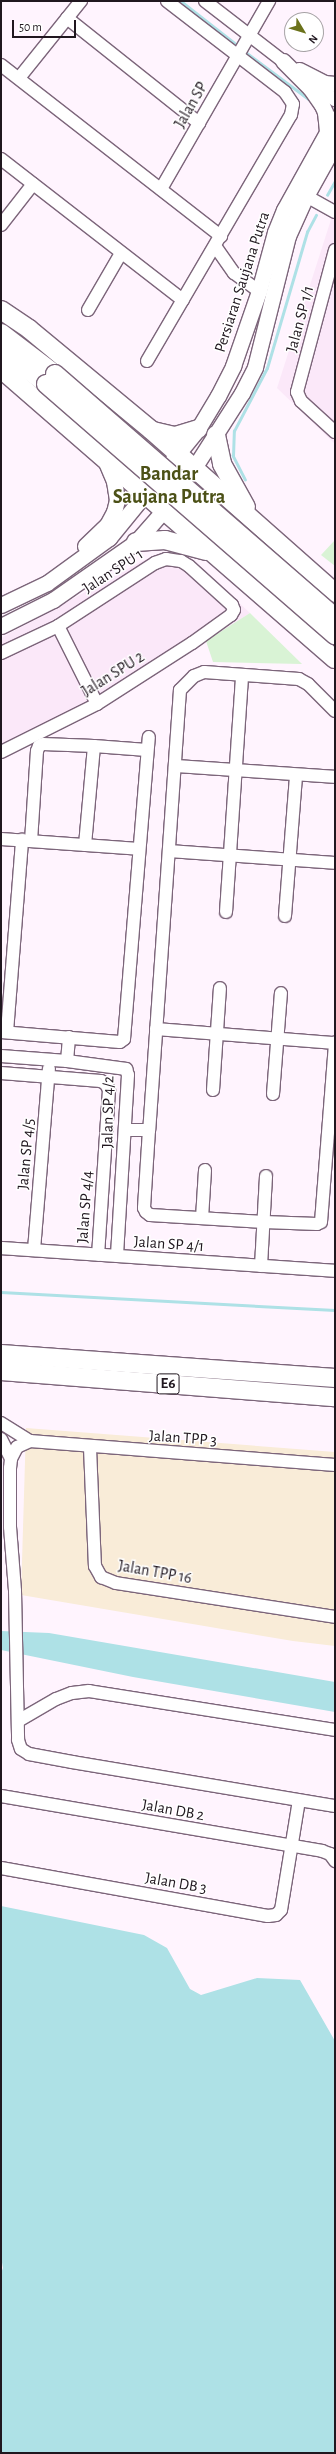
<!DOCTYPE html>
<html>
<head>
<meta charset="utf-8">
<style>
	body { margin:0 }
	#map { position:relative; width:336px; height:2454px; overflow:hidden; background:#fff4fe; font-family:"Alegreya Sans",sans-serif }
	div>[style] { position:absolute }
	[style*='--x'] { left:calc(var(--x)*1px); top:calc(var(--y)*1px); width:calc(var(--w)*1px); rotate:calc(var(--a)*1deg) }
	.built>* { inset:0; background:#fbe8f9 }
	.industrial>* { inset:0; background:#f9ecd8 }
	.green>* { inset:0; background:#d9f3d5 }
	.water>* { inset:0; background:#aee1e6 }
	.stream>* { height:2.5px; margin:-1.25px; padding:0 1.25px; transform-origin:1.25px; border-radius:1.25px; background:#aee1e6 }
	.roads { filter:drop-shadow(1px 0 #7c657a) drop-shadow(-1px 0 #7c657a) drop-shadow(0 1px #7c657a) drop-shadow(0 -1px #7c657a) }
	.minor>* { height:12px; margin:-6px; padding:0 6px; transform-origin:6px; border-radius:6px; background:#fff }
	.major>* { height:15px; margin:-7.5px; padding:0 7.5px; transform-origin:7.5px; border-radius:7.5px; background:#fff }
	.highway>* { height:18px; margin:-9px; padding:0 9px; transform-origin:9px; border-radius:9px; background:#fff }
	.bridges { filter:drop-shadow(1px 0 #7c657a) drop-shadow(-1px 0 #7c657a) drop-shadow(0 1px #7c657a) drop-shadow(0 -1px #7c657a) }
	.highway-bridge>* { height:18px; margin:-9px; padding:0 9px; transform-origin:9px; border-radius:9px; background:#fff }
	span { translate:-50% -50%; white-space:nowrap; text-align:center; line-height:1.15; -webkit-text-stroke:3px #fff; paint-order:stroke }
	.shield-label span { padding:1px 3px; background:#fff; border:1px solid; border-radius:3px; -webkit-text-stroke-width:0 }
	.shield-label { font-size:15px; color:#20171f; font-weight:700 }
	.street-label { font-size:16px; color:#20171f }
	.district-label { font-size:20px; color:#4c5117; font-weight:700 }
	.frame { position:absolute; inset:0; border:2px solid #20171f; pointer-events:none }
	.north { position:absolute; left:284px; top:12px; width:40px; height:40px; box-sizing:border-box; background:#fff; border:1px solid #a6a2a5; border-radius:50%; rotate:128deg; font-size:11px; font-weight:700; line-height:16px; text-align:center; color:#20171f }
	.north::after { content:''; display:block; margin:auto; width:14px; height:18px; background:#6b721b; clip-path:polygon(50% 0,100% 100%,50% 72%,0 100%) }
	.scale { position:absolute; left:12px; top:20px; width:64px; height:18px; box-sizing:border-box; border:2px solid #20171f; border-top:0; padding-left:5px; font-size:12px; line-height:14px; white-space:nowrap; color:#20171f; -webkit-text-stroke:3px #fff; paint-order:stroke }
</style>
</head>
<body>
<div id="map">
	<div class="built">
		<div style="clip-path:polygon(335px 207px,335px 444px,277px 388px)"></div>
		<div style="clip-path:polygon(162px 554px,190px 557px,250px 613px,100px 710px,1px 758px,1px 638px,142px 561px)"></div>
	</div>
	<div class="industrial">
		<div style="clip-path:polygon(26px 1428px,335px 1452px,335px 1646px,293px 1641px,21px 1595px)"></div>
	</div>
	<div class="green">
		<div style="clip-path:polygon(335px 540px,335px 566px,321px 555px)"></div>
		<div style="clip-path:polygon(250px 613px,302px 664px,213px 662px,206px 641px)"></div>
	</div>
	<div class="water">
		<div style="clip-path:polygon(1px 1631px,49px 1633px,335px 1682px,335px 1712px,133px 1677px,1px 1650px)"></div>
		<div style="clip-path:polygon(1px 1906px,144px 1935px,167px 1948px,190px 1989px,201px 1995px,257px 1978px,300px 1980px,335px 2041px,335px 2453px,1px 2453px,1px 2273px,3px 2268px,1px 2257px)"></div>
	</div>
	<div class="stream">
		<div style="--x:181;--y:1;--w:70;--a:38"></div>
		<div style="--x:247;--y:53;--w:79;--a:36.7"></div>
		<div style="--x:327;--y:195;--w:16;--a:-60"></div>
		<div style="--x:245;--y:480;--w:27;--a:-117"></div>
		<div style="--x:233;--y:456;--w:25;--a:-88"></div>
		<div style="--x:234;--y:431;--w:71;--a:-62.4"></div>
		<div style="--x:267;--y:368;--w:142;--a:-73.6"></div>
		<div style="--x:307;--y:232;--w:19;--a:-62"></div>
		<div style="--x:1;--y:1292;--w:334;--a:3.1"></div>
	</div>
	<div class="roads">
		<div class="minor">
			<div style="--x:205;--y:1;--w:106;--a:37.7"></div>
			<div style="--x:67;--y:18;--w:169;--a:38.5"></div>
			<div style="--x:1;--y:65;--w:279;--a:37.9"></div>
			<div style="--x:19;--y:78;--w:99;--a:-51.2"></div>
			<div style="--x:309;--y:80;--w:33;--a:38"></div>
			<div style="--x:1;--y:159;--w:230;--a:37.8"></div>
			<div style="--x:161;--y:189;--w:217;--a:-60.1"></div>
			<div style="--x:299;--y:192;--w:41;--a:29.1"></div>
			<div style="--x:1;--y:225;--w:52;--a:-52"></div>
			<div style="--x:215;--y:246;--w:33;--a:55"></div>
			<div style="--x:234;--y:273;--w:31;--a:36"></div>
			<div style="--x:335;--y:250;--w:147;--a:105"></div>
			<div style="--x:297;--y:392;--w:10;--a:66"></div>
			<div style="--x:301;--y:401;--w:46;--a:42.4"></div>
			<div style="--x:88;--y:310;--w:66;--a:-59.9"></div>
			<div style="--x:147;--y:361;--w:285;--a:-59.7"></div>
			<div style="--x:291;--y:115;--w:11;--a:-80"></div>
			<div style="--x:293;--y:104;--w:14;--a:-124"></div>
			<div style="--x:285;--y:92;--w:149;--a:-142.4"></div>
			<div style="--x:58;--y:626;--w:87;--a:63.4"></div>
			<div style="--x:1;--y:653;--w:63;--a:-25.3"></div>
			<div style="--x:58;--y:626;--w:116;--a:-33"></div>
			<div style="--x:155;--y:563;--w:12;--a:-20"></div>
			<div style="--x:166;--y:559;--w:15;--a:8"></div>
			<div style="--x:181;--y:561;--w:9;--a:32"></div>
			<div style="--x:189;--y:566;--w:58;--a:42.2"></div>
			<div style="--x:232;--y:605;--w:5;--a:68"></div>
			<div style="--x:234;--y:610;--w:6;--a:121"></div>
			<div style="--x:231;--y:615;--w:48;--a:144.3"></div>
			<div style="--x:192;--y:643;--w:113;--a:147.3"></div>
			<div style="--x:97;--y:704;--w:107;--a:153.4"></div>
			<div style="--x:335;--y:711;--w:38;--a:-135"></div>
			<div style="--x:308;--y:684;--w:10;--a:-151"></div>
			<div style="--x:299;--y:679;--w:95;--a:-175.8"></div>
			<div style="--x:204;--y:672;--w:11;--a:158"></div>
			<div style="--x:194;--y:676;--w:20;--a:135"></div>
			<div style="--x:180;--y:690;--w:441;--a:94"></div>
			<div style="--x:149;--y:1130;--w:78;--a:93.7"></div>
			<div style="--x:144;--y:1208;--w:4;--a:63"></div>
			<div style="--x:146;--y:1212;--w:5;--a:37"></div>
			<div style="--x:150;--y:1215;--w:114;--a:3.5"></div>
			<div style="--x:264;--y:1222;--w:53;--a:2.2"></div>
			<div style="--x:317;--y:1224;--w:4;--a:-27"></div>
			<div style="--x:321;--y:1222;--w:180;--a:-85.5"></div>
			<div style="--x:175;--y:766;--w:160;--a:3.9"></div>
			<div style="--x:1;--y:839;--w:138;--a:4.1"></div>
			<div style="--x:31;--y:841;--w:90;--a:-86.2"></div>
			<div style="--x:37;--y:751;--w:5;--a:-68"></div>
			<div style="--x:39;--y:746;--w:4;--a:-27"></div>
			<div style="--x:43;--y:744;--w:51;--a:2.2"></div>
			<div style="--x:94;--y:746;--w:53;--a:4.3"></div>
			<div style="--x:85;--y:845;--w:99;--a:-84.8"></div>
			<div style="--x:169;--y:851;--w:166;--a:4.1"></div>
			<div style="--x:226;--y:912;--w:237;--a:-86.1"></div>
			<div style="--x:285;--y:916;--w:140;--a:-85.5"></div>
			<div style="--x:156;--y:1029;--w:180;--a:4.5"></div>
			<div style="--x:1;--y:1032;--w:119;--a:4.8"></div>
			<div style="--x:120;--y:1042;--w:5;--a:-37"></div>
			<div style="--x:124;--y:1039;--w:303;--a:-85.3"></div>
			<div style="--x:7;--y:1032;--w:193;--a:-85.5"></div>
			<div style="--x:1;--y:1056;--w:66;--a:4.3"></div>
			<div style="--x:67;--y:1061;--w:60;--a:7.7"></div>
			<div style="--x:126;--y:1069;--w:6;--a:72"></div>
			<div style="--x:128;--y:1075;--w:181;--a:93.5"></div>
			<div style="--x:67;--y:1061;--w:24;--a:-85"></div>
			<div style="--x:1;--y:1073;--w:100;--a:4.6"></div>
			<div style="--x:101;--y:1081;--w:6;--a:31"></div>
			<div style="--x:106;--y:1084;--w:7;--a:63"></div>
			<div style="--x:109;--y:1090;--w:165;--a:93.8"></div>
			<div style="--x:213;--y:1090;--w:102;--a:-86.1"></div>
			<div style="--x:273;--y:1094;--w:101;--a:-85.5"></div>
			<div style="--x:125;--y:1130;--w:24;--a:0"></div>
			<div style="--x:202;--y:1218;--w:48;--a:-86.4"></div>
			<div style="--x:1;--y:1248;--w:335;--a:3.9"></div>
			<div style="--x:34;--y:1250;--w:182;--a:-85.3"></div>
			<div style="--x:261;--y:1266;--w:90;--a:-86.8"></div>
			<div style="--x:1;--y:1423;--w:34;--a:32"></div>
			<div style="--x:30;--y:1441;--w:306;--a:4.5"></div>
			<div style="--x:1;--y:1439;--w:22;--a:63"></div>
			<div style="--x:30;--y:1441;--w:14;--a:155"></div>
			<div style="--x:17;--y:1447;--w:13;--a:117"></div>
			<div style="--x:11;--y:1459;--w:9;--a:96"></div>
			<div style="--x:10;--y:1468;--w:59;--a:90"></div>
			<div style="--x:10;--y:1527;--w:64;--a:85.5"></div>
			<div style="--x:15;--y:1591;--w:149;--a:88.8"></div>
			<div style="--x:18;--y:1740;--w:9;--a:72"></div>
			<div style="--x:21;--y:1749;--w:9;--a:32"></div>
			<div style="--x:29;--y:1754;--w:44;--a:10.5"></div>
			<div style="--x:72;--y:1762;--w:267;--a:9.5"></div>
			<div style="--x:90;--y:1448;--w:118;--a:87.6"></div>
			<div style="--x:95;--y:1566;--w:13;--a:61"></div>
			<div style="--x:101;--y:1577;--w:16;--a:22"></div>
			<div style="--x:116;--y:1583;--w:222;--a:8.8"></div>
			<div style="--x:18;--y:1721;--w:44;--a:-30.1"></div>
			<div style="--x:56;--y:1699;--w:17;--a:-21"></div>
			<div style="--x:72;--y:1693;--w:17;--a:-7"></div>
			<div style="--x:89;--y:1691;--w:249;--a:9"></div>
			<div style="--x:1;--y:1796;--w:326;--a:9.7"></div>
			<div style="--x:322;--y:1851;--w:9;--a:21"></div>
			<div style="--x:330;--y:1854;--w:9;--a:54"></div>
			<div style="--x:1;--y:1868;--w:271;--a:10.2"></div>
			<div style="--x:268;--y:1916;--w:8;--a:-7"></div>
			<div style="--x:276;--y:1915;--w:7;--a:-45"></div>
			<div style="--x:281;--y:1910;--w:111;--a:-80.7"></div>
		</div>
		<div class="major">
			<div style="--x:283;--y:61;--w:38;--a:45"></div>
			<div style="--x:310;--y:88;--w:21;--a:55"></div>
			<div style="--x:322;--y:105;--w:8;--a:67"></div>
			<div style="--x:325;--y:112;--w:20;--a:84"></div>
			<div style="--x:299;--y:70;--w:28;--a:27"></div>
			<div style="--x:324;--y:83;--w:11;--a:5"></div>
			<div style="--x:85;--y:546;--w:30;--a:-44"></div>
			<div style="--x:107;--y:525;--w:15;--a:-62"></div>
			<div style="--x:114;--y:512;--w:12;--a:-76"></div>
			<div style="--x:117;--y:500;--w:19;--a:-99"></div>
			<div style="--x:114;--y:481;--w:23;--a:-113"></div>
			<div style="--x:1;--y:605;--w:51;--a:-25.6"></div>
			<div style="--x:47;--y:583;--w:77;--a:-36"></div>
			<div style="--x:109;--y:538;--w:141;--a:-50.8"></div>
			<div style="--x:198;--y:429;--w:39;--a:-59"></div>
			<div style="--x:218;--y:396;--w:34;--a:-63"></div>
			<div style="--x:233;--y:366;--w:79;--a:-70.9"></div>
			<div style="--x:259;--y:291;--w:61;--a:-74.8"></div>
			<div style="--x:275;--y:232;--w:24;--a:-68"></div>
			<div style="--x:284;--y:210;--w:105;--a:-61"></div>
			<div style="--x:1;--y:626;--w:58;--a:-26.6"></div>
			<div style="--x:53;--y:600;--w:101;--a:-34.9"></div>
			<div style="--x:136;--y:542;--w:43;--a:-48.8"></div>
			<div style="--x:164;--y:510;--w:52;--a:-54.5"></div>
			<div style="--x:194;--y:468;--w:89;--a:-57.4"></div>
			<div style="--x:242;--y:393;--w:29;--a:-63"></div>
			<div style="--x:255;--y:367;--w:135;--a:-75.9"></div>
			<div style="--x:288;--y:236;--w:44;--a:-65.8"></div>
			<div style="--x:306;--y:196;--w:60;--a:-60.9"></div>
		</div>
		<div class="highway">
			<div style="--x:1;--y:310;--w:34;--a:34"></div>
			<div style="--x:29;--y:329;--w:158;--a:39.6"></div>
			<div style="--x:151;--y:430;--w:246;--a:41.5"></div>
			<div style="--x:1;--y:333;--w:68;--a:37.2"></div>
			<div style="--x:1;--y:349;--w:57;--a:37.9"></div>
			<div style="--x:1;--y:369;--w:442;--a:41"></div>
			<div style="--x:153;--y:431;--w:23;--a:13"></div>
			<div style="--x:175;--y:436;--w:24;--a:-17"></div>
			<div style="--x:216;--y:435;--w:30;--a:78"></div>
			<div style="--x:222;--y:464;--w:49;--a:60.8"></div>
			<div style="--x:136;--y:542;--w:29;--a:-4"></div>
			<div style="--x:165;--y:540;--w:42;--a:15"></div>
			<div style="--x:1;--y:1354;--w:335;--a:4.1"></div>
			<div style="--x:1;--y:1371;--w:335;--a:4.5"></div>
		</div>
	</div>
	<div class="bridges">
		<div class="highway-bridge">
			<div style="--x:55;--y:374;--w:371;--a:41"></div>
			<div style="--x:46;--y:384;--w:383;--a:41"></div>
		</div>
	</div>
	<div class="shield-label">
		<span style="left:168px;top:1384px">E6</span>
	</div>
	<div class="street-label">
		<span style="left:191px;top:105px;rotate:-60deg">Jalan SP</span>
		<span style="left:242px;top:282px;rotate:-72deg">Persiaran Saujana Putra</span>
		<span style="left:300px;top:319px;rotate:-75deg">Jalan SP 1/1</span>
		<span style="left:113px;top:571px;rotate:-33deg">Jalan SPU 1</span>
		<span style="left:113px;top:674px;rotate:-32deg">Jalan SPU 2</span>
		<span style="left:108px;top:1112px;rotate:-89deg">Jalan SP 4/2</span>
		<span style="left:26px;top:1154px;rotate:-85deg">Jalan SP 4/5</span>
		<span style="left:85px;top:1207px;rotate:-86deg">Jalan SP 4/4</span>
		<span style="left:169px;top:1244px;rotate:4deg">Jalan SP 4/1</span>
		<span style="left:183px;top:1438px;rotate:4deg">Jalan TPP 3</span>
		<span style="left:155px;top:1572px;rotate:10deg">Jalan TPP 16</span>
		<span style="left:173px;top:1810px;rotate:10deg">Jalan DB 2</span>
		<span style="left:176px;top:1883px;rotate:10deg">Jalan DB 3</span>
	</div>
	<div class="district-label">
		<span style="left:169px;top:486px">Bandar<br>Saujana Putra</span>
	</div>
	<div class="frame"></div>
	<div class="north">N</div>
	<div class="scale">50 m</div>
</div>
</body>
</html>
